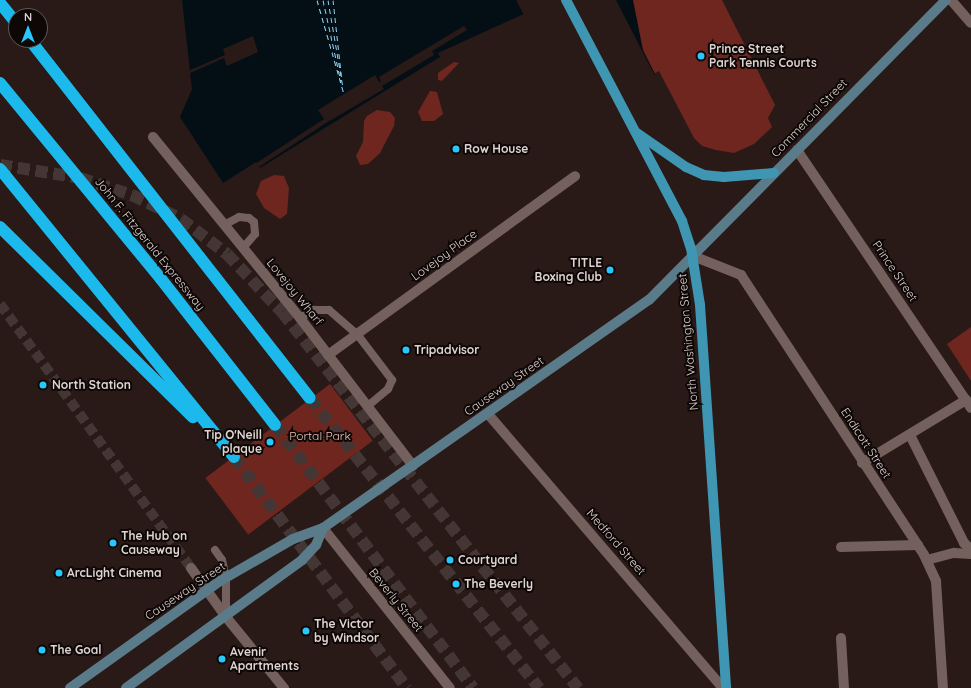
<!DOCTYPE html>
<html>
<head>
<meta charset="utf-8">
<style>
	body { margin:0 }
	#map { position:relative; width:971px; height:688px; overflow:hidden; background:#291a18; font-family:Quicksand,sans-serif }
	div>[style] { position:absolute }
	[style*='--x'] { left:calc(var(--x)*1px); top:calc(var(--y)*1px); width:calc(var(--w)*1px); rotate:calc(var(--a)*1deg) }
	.green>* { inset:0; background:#6f261e; transform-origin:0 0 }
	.water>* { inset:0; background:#030f15 }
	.pier>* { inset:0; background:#291a18 }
	.ferry>* { height:1px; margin-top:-0.5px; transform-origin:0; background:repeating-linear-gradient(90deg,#8dd6f7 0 5px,transparent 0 9px) }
	.street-tunnel>* { height:10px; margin-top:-5px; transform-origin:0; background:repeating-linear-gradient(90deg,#443634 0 10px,transparent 0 15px) }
	.highway-tunnel>* { height:12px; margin-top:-6px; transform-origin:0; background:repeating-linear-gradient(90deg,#443634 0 12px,transparent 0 18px) }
	.lane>* { height:8px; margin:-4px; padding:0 4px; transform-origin:4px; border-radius:4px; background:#74615e }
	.street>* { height:10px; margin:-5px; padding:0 5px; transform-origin:5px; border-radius:5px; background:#74615e }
	.secondary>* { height:10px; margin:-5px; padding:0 5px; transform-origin:5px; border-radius:5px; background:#5a7b89 }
	.primary>* { height:10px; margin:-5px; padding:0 5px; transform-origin:5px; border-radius:5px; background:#3f96b3 }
	.highway>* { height:12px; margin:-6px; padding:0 6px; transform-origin:6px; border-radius:6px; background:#1cb9ec }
	.dots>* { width:11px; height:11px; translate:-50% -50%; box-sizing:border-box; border:2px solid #0d0706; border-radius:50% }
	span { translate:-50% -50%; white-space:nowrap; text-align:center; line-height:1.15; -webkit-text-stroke:4px #0d0706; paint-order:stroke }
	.poi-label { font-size:12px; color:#dfd4d2; font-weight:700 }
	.left { translate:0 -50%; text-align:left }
	.right { translate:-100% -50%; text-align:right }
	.street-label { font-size:12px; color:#dfd4d2 }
	.park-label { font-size:12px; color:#f4c3bc }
	.north { position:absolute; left:8px; top:8px; width:40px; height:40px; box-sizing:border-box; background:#0d0706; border:1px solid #615958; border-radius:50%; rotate:0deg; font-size:11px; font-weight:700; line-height:16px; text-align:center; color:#dfd4d2 }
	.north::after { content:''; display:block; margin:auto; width:14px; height:18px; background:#28c8ff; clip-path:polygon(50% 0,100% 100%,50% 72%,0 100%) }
</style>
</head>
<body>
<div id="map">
	<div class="green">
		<div style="clip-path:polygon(608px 0,722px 0,775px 105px,768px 118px,772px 127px,754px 144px,734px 153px,716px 150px,702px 146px,694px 138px,659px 71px,615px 94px)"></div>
		<div style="clip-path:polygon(454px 62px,459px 63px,442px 81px,438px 80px,438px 73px)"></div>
		<div style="clip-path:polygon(430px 91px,437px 92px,443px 114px,434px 121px,422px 121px,418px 112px)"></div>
		<div style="clip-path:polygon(377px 110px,390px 112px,395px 118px,394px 126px,380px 153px,368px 164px,360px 165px,356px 156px,363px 142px,364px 121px,367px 116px)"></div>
		<div style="clip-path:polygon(274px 175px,284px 176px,289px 188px,287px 214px,280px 219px,264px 208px,256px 194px,261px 181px)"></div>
		<div style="clip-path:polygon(971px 327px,971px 381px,947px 344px)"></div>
		<div style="left:330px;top:384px;width:71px;height:156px;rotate:53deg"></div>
	</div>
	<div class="water">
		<div style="clip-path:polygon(182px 0,633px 0,643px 50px,655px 74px,615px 94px,526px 13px,438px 53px,440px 57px,260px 168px,256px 162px,223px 183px,180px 117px,192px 89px)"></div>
	</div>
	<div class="pier">
		<div style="clip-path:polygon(516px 0,616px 0,655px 76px,581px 113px,561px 84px)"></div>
		<div style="clip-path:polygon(464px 26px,467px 30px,432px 51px,434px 55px,382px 86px,384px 89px,326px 123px,259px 167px,255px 164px,324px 119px,318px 110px,375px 75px,379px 82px,381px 81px,379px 77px)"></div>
		<div style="clip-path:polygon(253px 36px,258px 52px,227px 66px,224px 58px,188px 74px,188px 71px,225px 55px,223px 49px)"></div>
	</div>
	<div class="ferry">
		<div style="--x:317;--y:0;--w:98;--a:74"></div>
		<div style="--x:323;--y:0;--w:84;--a:77.6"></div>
		<div style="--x:328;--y:0;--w:89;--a:80.3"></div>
		<div style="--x:333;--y:0;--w:81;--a:83.7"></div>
	</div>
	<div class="street-tunnel">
		<div style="--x:0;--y:304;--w:326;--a:54.1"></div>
	</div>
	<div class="highway-tunnel">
		<div style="--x:0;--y:165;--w:81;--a:9.2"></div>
		<div style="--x:80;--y:178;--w:55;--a:18.1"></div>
		<div style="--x:132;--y:195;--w:55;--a:26.1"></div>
		<div style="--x:181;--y:219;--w:58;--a:37.3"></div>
		<div style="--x:227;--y:254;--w:80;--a:46.5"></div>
		<div style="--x:282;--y:312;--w:479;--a:51.8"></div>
		<div style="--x:310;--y:398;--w:370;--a:51.7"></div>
		<div style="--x:275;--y:425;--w:329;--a:53"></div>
		<div style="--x:234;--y:457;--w:289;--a:53.2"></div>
	</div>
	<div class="lane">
		<div style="--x:224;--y:225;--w:17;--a:-28"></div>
		<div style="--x:239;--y:217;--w:10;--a:6"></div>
		<div style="--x:249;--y:218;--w:6;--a:39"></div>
		<div style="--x:254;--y:222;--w:12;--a:85"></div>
		<div style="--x:255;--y:234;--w:18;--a:131"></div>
		<div style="--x:300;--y:318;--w:16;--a:-30"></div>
		<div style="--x:314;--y:310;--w:15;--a:0"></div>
		<div style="--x:329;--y:310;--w:37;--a:41"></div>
		<div style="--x:357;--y:334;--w:58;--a:52.7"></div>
		<div style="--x:392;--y:380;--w:10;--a:114"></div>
		<div style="--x:388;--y:389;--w:26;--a:140"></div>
		<div style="--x:215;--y:550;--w:12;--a:55"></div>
		<div style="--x:222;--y:560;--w:18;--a:77"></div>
		<div style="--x:226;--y:578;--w:39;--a:90"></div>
	</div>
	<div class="street">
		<div style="--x:951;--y:0;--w:30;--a:49"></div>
		<div style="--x:153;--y:137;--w:233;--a:50.9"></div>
		<div style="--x:300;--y:318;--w:186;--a:52.6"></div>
		<div style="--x:797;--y:150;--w:311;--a:56"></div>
		<div style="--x:693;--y:256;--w:52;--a:21.6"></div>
		<div style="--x:741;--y:275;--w:334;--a:56.8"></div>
		<div style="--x:924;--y:555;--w:29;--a:65"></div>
		<div style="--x:936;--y:581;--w:107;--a:86.3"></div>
		<div style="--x:328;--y:355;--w:305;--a:-35.9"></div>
		<div style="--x:488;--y:414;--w:361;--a:49.4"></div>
		<div style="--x:910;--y:435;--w:121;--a:63.4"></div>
		<div style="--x:964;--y:543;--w:9;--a:41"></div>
		<div style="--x:862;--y:463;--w:122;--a:-31.2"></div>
		<div style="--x:323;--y:528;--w:204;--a:51.6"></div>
		<div style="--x:841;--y:547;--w:77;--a:-1.5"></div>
		<div style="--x:927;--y:560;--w:28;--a:-15"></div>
		<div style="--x:954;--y:553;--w:17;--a:3"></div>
		<div style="--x:191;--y:568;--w:60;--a:54.5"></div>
		<div style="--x:226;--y:617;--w:92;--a:50.8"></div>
		<div style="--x:841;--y:638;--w:50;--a:86.6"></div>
	</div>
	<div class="secondary">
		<div style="--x:70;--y:688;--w:184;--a:-35.5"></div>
		<div style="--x:220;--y:581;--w:84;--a:-29.9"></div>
		<div style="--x:293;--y:539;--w:32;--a:-20"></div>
		<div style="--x:323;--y:528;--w:398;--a:-35"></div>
		<div style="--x:649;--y:300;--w:422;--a:-45.3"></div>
		<div style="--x:126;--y:688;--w:218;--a:-36"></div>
		<div style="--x:302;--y:560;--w:21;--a:-47"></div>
		<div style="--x:316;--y:545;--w:18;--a:-68"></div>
	</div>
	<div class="primary">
		<div style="--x:566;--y:0;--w:250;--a:62.3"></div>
		<div style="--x:682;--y:221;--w:28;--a:72"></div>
		<div style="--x:691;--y:248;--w:58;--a:81"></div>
		<div style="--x:700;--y:305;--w:384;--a:86.1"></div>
		<div style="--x:637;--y:133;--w:60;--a:34.8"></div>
		<div style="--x:686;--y:167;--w:20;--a:24"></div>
		<div style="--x:704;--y:175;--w:20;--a:6"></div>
		<div style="--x:724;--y:177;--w:50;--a:-4.6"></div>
	</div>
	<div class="highway">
		<div style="--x:0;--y:3;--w:26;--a:51"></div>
		<div style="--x:30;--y:40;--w:454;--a:52"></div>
		<div style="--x:0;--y:83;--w:254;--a:50.6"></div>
		<div style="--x:161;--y:279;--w:185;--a:52"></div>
		<div style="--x:0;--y:169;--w:371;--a:50.9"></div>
		<div style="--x:0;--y:227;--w:271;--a:44.6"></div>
	</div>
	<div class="dots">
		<div style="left:701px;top:56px;background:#28c8ff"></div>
		<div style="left:456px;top:149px;background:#28c8ff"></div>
		<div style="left:610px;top:270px;background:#28c8ff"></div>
		<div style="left:406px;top:350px;background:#28c8ff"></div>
		<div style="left:43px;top:385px;background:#28c8ff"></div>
		<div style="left:270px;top:442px;background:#28c8ff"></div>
		<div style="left:113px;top:543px;background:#28c8ff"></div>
		<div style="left:450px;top:560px;background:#28c8ff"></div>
		<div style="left:59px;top:573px;background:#28c8ff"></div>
		<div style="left:456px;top:584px;background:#28c8ff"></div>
		<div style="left:306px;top:631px;background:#28c8ff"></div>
		<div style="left:42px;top:650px;background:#28c8ff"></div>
		<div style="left:222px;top:659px;background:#28c8ff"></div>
	</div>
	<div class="poi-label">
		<span class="left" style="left:709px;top:56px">Prince Street<br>Park Tennis Courts</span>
		<span class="left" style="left:464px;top:149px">Row House</span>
		<span class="right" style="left:602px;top:270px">TITLE<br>Boxing Club</span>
		<span class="left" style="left:414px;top:350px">Tripadvisor</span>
		<span class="left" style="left:52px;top:385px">North Station</span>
		<span class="right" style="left:262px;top:442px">Tip O'Neill<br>plaque</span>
		<span class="left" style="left:121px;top:543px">The Hub on<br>Causeway</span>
		<span class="left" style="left:458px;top:560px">Courtyard</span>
		<span class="left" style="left:67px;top:573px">ArcLight Cinema</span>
		<span class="left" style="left:464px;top:584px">The Beverly</span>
		<span class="left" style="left:314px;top:631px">The Victor<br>by Windsor</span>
		<span class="left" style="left:50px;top:650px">The Goal</span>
		<span class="left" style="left:230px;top:659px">Avenir<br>Apartments</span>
	</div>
	<div class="street-label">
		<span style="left:809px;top:118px;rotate:-46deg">Commercial Street</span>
		<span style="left:150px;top:244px;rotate:51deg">John F. Fitzgerald Expressway</span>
		<span style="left:444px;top:255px;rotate:-36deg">Lovejoy Place</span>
		<span style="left:895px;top:271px;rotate:56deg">Prince Street</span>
		<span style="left:295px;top:292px;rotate:51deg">Lovejoy Wharf</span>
		<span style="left:688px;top:342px;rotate:-95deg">North Washington Street</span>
		<span style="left:504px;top:386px;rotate:-35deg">Causeway Street</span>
		<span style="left:866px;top:443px;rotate:57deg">Endicott Street</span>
		<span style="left:616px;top:542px;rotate:49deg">Medford Street</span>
		<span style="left:185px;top:591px;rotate:-34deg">Causeway Street</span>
		<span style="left:396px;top:600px;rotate:51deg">Beverly Street</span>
	</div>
	<div class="park-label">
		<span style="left:320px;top:436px">Portal Park</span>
	</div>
	<div class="north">N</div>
</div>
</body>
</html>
